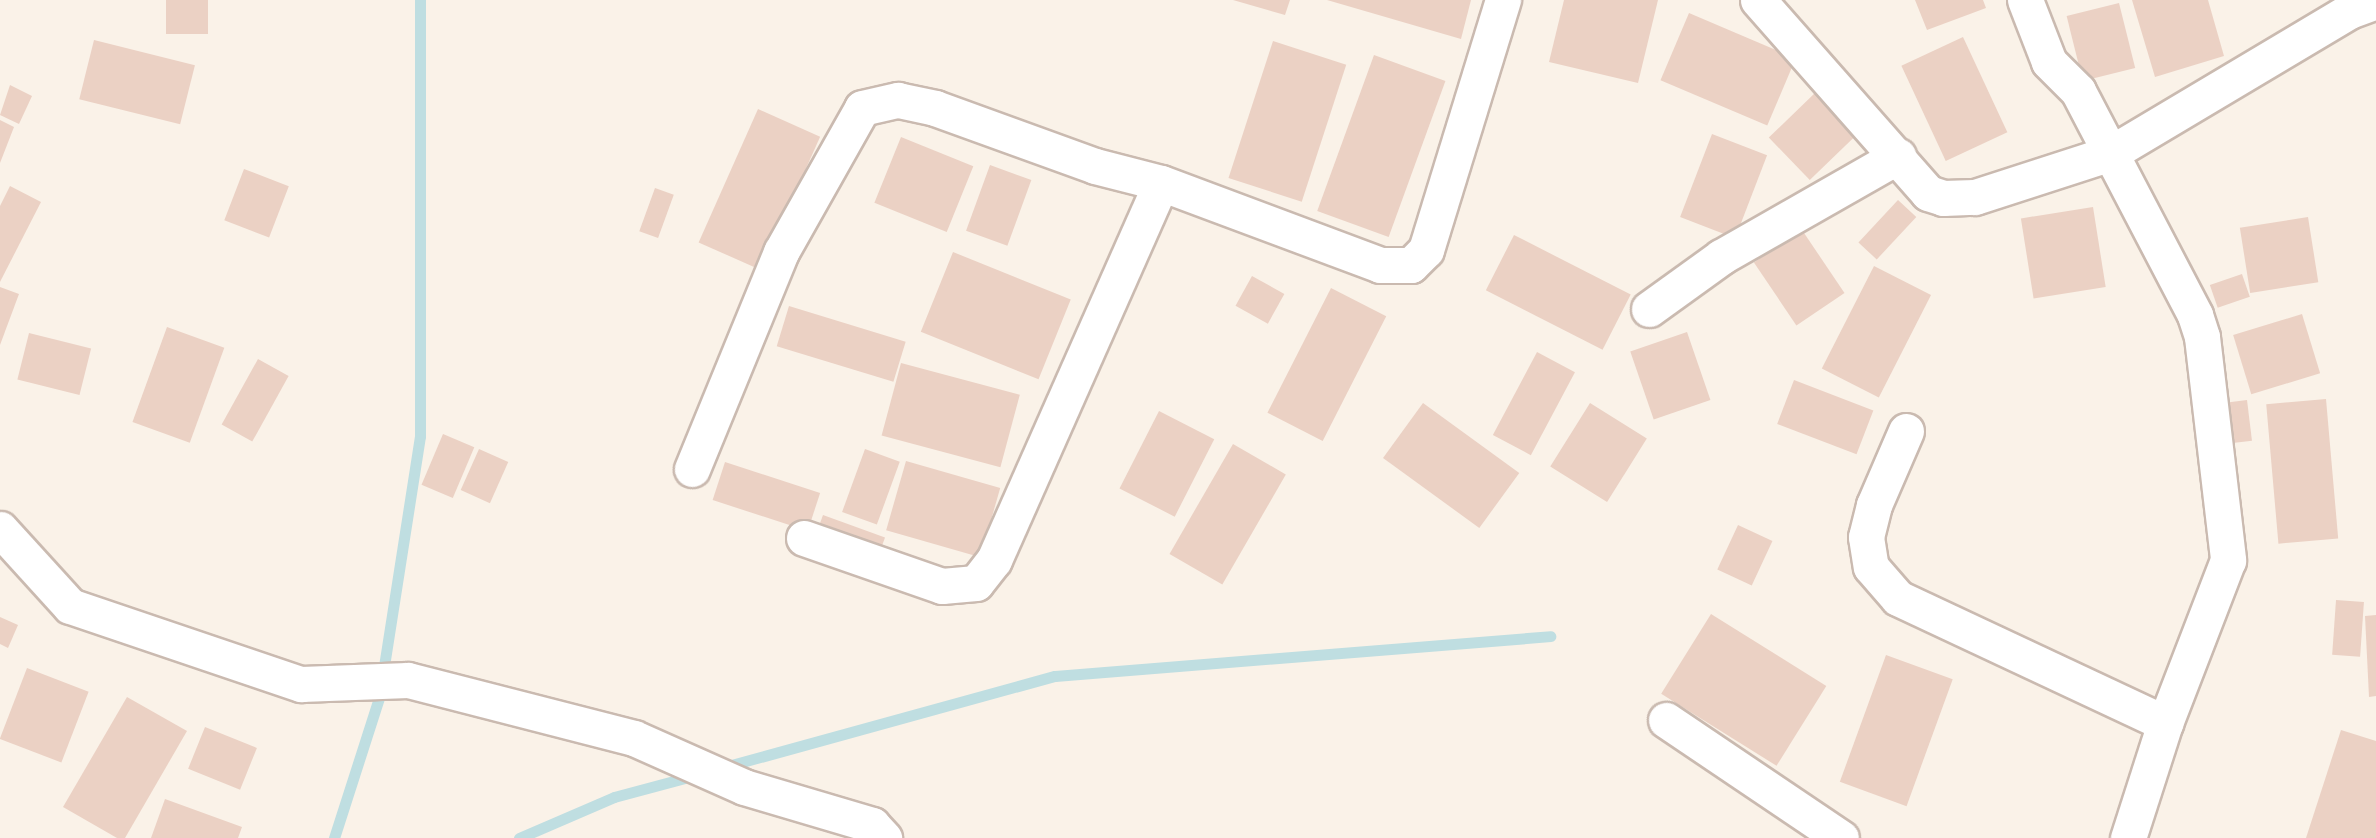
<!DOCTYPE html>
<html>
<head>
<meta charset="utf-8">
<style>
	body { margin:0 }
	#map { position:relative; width:2376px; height:838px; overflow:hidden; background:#faf2e8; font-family:Karla,sans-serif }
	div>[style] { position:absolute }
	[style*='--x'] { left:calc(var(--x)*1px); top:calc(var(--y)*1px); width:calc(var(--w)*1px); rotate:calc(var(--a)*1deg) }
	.stream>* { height:11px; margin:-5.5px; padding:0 5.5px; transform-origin:5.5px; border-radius:5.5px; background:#bfdee1 }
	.building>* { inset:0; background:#ebd1c4; transform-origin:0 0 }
	.roads { filter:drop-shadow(2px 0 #cabab0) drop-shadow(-2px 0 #cabab0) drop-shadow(0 2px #cabab0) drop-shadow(0 -2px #cabab0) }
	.street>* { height:35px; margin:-17.5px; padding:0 17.5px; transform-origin:17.5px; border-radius:17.5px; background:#fff }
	span { translate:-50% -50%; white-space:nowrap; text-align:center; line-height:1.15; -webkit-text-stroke:8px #fdf6ee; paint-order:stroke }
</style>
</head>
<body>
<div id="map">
	<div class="stream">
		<div style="--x:724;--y:767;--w:343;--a:-15.4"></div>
		<div style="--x:1055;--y:676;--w:497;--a:-4.6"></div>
		<div style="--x:334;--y:838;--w:147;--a:-72.2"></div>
		<div style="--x:379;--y:698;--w:265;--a:-81.1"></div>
		<div style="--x:420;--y:436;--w:436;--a:-90"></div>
		<div style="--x:519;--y:838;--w:103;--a:-23.3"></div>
		<div style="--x:614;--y:797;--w:85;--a:-15"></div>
	</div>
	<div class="building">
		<div style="left:166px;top:0;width:42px;height:34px"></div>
		<div style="clip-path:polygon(1233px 0,1290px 0,1285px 15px)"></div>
		<div style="clip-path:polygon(1327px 0,1471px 0,1461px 39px)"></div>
		<div style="clip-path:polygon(1564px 0,1658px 0,1638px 83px,1549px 62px)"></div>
		<div style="clip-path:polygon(1915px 0,1983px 0,1986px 8px,1927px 30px)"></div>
		<div style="clip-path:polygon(2132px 0,2208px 0,2224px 56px,2155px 77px)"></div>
		<div style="left:2119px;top:3px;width:67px;height:54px;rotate:76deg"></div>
		<div style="left:1689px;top:13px;width:116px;height:73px;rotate:23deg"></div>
		<div style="left:1963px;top:37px;width:105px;height:68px;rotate:65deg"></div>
		<div style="left:94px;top:40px;width:104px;height:61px;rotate:14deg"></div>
		<div style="left:1273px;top:41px;width:77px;height:144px;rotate:18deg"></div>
		<div style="left:1374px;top:55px;width:76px;height:166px;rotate:20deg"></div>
		<div style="clip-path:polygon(10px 85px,32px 96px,19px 124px,0 115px)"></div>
		<div style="left:1817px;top:91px;width:59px;height:67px;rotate:46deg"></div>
		<div style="left:758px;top:109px;width:68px;height:146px;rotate:24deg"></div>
		<div style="clip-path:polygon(0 120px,14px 127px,0 163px)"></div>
		<div style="left:1712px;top:134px;width:59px;height:89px;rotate:21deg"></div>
		<div style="left:901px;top:137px;width:78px;height:71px;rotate:22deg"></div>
		<div style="left:990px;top:165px;width:44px;height:70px;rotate:20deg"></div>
		<div style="left:244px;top:169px;width:48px;height:55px;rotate:21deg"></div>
		<div style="clip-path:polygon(10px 186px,41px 202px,0 282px,0 206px)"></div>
		<div style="left:655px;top:188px;width:20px;height:46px;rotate:20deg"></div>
		<div style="left:1898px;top:200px;width:25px;height:58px;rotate:43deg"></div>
		<div style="left:2093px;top:207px;width:81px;height:73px;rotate:81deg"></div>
		<div style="left:2308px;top:217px;width:66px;height:69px;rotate:81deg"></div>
		<div style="left:1802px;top:230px;width:76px;height:58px;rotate:56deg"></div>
		<div style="left:1514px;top:235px;width:131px;height:62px;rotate:27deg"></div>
		<div style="left:953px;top:252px;width:127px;height:86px;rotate:22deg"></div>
		<div style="left:1874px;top:266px;width:64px;height:115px;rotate:27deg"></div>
		<div style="left:2242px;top:274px;width:24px;height:34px;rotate:71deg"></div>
		<div style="left:1252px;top:276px;width:37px;height:34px;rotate:29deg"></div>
		<div style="clip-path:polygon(0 287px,19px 294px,0 345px)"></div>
		<div style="left:1331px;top:288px;width:62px;height:140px;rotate:27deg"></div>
		<div style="left:789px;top:306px;width:122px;height:42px;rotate:17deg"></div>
		<div style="left:2302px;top:314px;width:62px;height:72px;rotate:73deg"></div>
		<div style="left:167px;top:327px;width:61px;height:101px;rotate:20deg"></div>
		<div style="left:1687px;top:332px;width:72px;height:60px;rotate:71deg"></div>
		<div style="left:29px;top:333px;width:64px;height:48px;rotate:14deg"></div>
		<div style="left:1537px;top:352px;width:43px;height:94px;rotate:28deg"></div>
		<div style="left:258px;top:359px;width:35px;height:75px;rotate:29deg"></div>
		<div style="left:901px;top:363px;width:123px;height:75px;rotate:15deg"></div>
		<div style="left:1794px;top:380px;width:85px;height:47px;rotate:21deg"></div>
		<div style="left:2326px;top:399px;width:140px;height:60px;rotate:85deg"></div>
		<div style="left:2247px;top:400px;width:41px;height:28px;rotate:83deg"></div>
		<div style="left:1423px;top:403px;width:119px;height:68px;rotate:36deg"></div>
		<div style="left:1590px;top:403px;width:67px;height:75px;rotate:32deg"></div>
		<div style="left:1159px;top:411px;width:62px;height:87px;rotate:27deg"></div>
		<div style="left:443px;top:434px;width:34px;height:55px;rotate:23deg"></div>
		<div style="left:1233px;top:444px;width:61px;height:127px;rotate:30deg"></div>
		<div style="left:479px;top:449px;width:32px;height:45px;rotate:24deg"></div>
		<div style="left:865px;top:449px;width:37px;height:67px;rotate:20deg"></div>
		<div style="left:906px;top:461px;width:98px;height:72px;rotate:16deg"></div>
		<div style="left:725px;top:462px;width:100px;height:40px;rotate:18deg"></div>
		<div style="left:823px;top:515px;width:66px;height:25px;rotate:20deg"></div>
		<div style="left:1738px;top:525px;width:38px;height:49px;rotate:25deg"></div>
		<div style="left:2336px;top:600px;width:28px;height:55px;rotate:4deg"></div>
		<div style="left:1711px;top:614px;width:136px;height:94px;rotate:32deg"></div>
		<div style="clip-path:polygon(2376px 615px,2376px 696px,2369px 697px,2365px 616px)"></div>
		<div style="clip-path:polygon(0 617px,18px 625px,8px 648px,0 644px)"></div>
		<div style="left:1886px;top:655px;width:71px;height:135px;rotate:20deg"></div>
		<div style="left:27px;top:668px;width:66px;height:76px;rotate:21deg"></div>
		<div style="clip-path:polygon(127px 697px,187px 731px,125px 838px,117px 838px,63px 807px)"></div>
		<div style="left:205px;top:727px;width:56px;height:45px;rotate:22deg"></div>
		<div style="clip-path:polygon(2341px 730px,2376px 741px,2376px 838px,2306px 838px)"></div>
		<div style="clip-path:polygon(165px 799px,242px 827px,238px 838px,151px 838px)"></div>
	</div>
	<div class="roads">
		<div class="street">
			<div style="--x:1758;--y:0;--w:257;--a:48.6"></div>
			<div style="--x:1928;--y:193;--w:16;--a:18"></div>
			<div style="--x:1943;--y:198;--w:32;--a:-2"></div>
			<div style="--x:1975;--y:197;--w:143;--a:-17.9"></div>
			<div style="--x:2111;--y:153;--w:277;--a:-30.8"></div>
			<div style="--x:2349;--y:11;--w:29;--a:-20"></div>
			<div style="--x:2025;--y:0;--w:66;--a:68.8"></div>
			<div style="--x:2049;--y:62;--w:41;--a:45"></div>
			<div style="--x:2078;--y:91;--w:253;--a:62.4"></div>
			<div style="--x:2195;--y:315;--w:23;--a:72"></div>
			<div style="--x:2202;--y:337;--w:225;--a:83.3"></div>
			<div style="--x:2228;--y:560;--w:175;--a:111.1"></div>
			<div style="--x:2165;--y:723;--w:121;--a:107.8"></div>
			<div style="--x:1649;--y:309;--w:89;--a:-35.8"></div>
			<div style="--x:1721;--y:257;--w:204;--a:-29.7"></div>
			<div style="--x:1906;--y:431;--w:81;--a:113.4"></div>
			<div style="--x:1874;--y:505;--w:33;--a:104"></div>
			<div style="--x:1866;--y:537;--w:30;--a:81"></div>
			<div style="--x:1871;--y:567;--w:41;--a:48.9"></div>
			<div style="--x:1898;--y:598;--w:295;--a:25.1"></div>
			<div style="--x:692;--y:469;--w:235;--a:-67.7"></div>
			<div style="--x:781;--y:252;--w:165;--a:-60.6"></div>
			<div style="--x:862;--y:108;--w:37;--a:-13"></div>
			<div style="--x:898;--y:100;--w:38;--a:12"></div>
			<div style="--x:935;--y:108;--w:170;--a:19.9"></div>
			<div style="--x:1095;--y:166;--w:68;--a:14.4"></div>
			<div style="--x:1161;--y:183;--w:234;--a:20.5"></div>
			<div style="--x:1380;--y:265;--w:31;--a:0"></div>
			<div style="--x:1411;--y:265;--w:21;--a:-45"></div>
			<div style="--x:1426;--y:250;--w:262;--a:-72.9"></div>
			<div style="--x:0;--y:529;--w:104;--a:47.7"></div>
			<div style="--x:70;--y:606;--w:244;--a:18.7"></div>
			<div style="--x:301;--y:684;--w:107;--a:-2.1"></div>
			<div style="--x:408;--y:680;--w:233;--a:14.4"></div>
			<div style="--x:634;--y:738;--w:120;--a:24"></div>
			<div style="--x:744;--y:787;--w:134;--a:16.5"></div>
			<div style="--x:872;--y:825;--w:18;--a:47"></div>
			<div style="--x:804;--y:538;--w:146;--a:19.2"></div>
			<div style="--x:942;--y:586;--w:34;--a:-5"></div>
			<div style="--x:976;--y:583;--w:29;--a:-52"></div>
			<div style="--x:994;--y:560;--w:412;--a:-66.1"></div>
			<div style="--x:1666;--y:720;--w:211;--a:34"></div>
		</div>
	</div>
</div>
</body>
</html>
